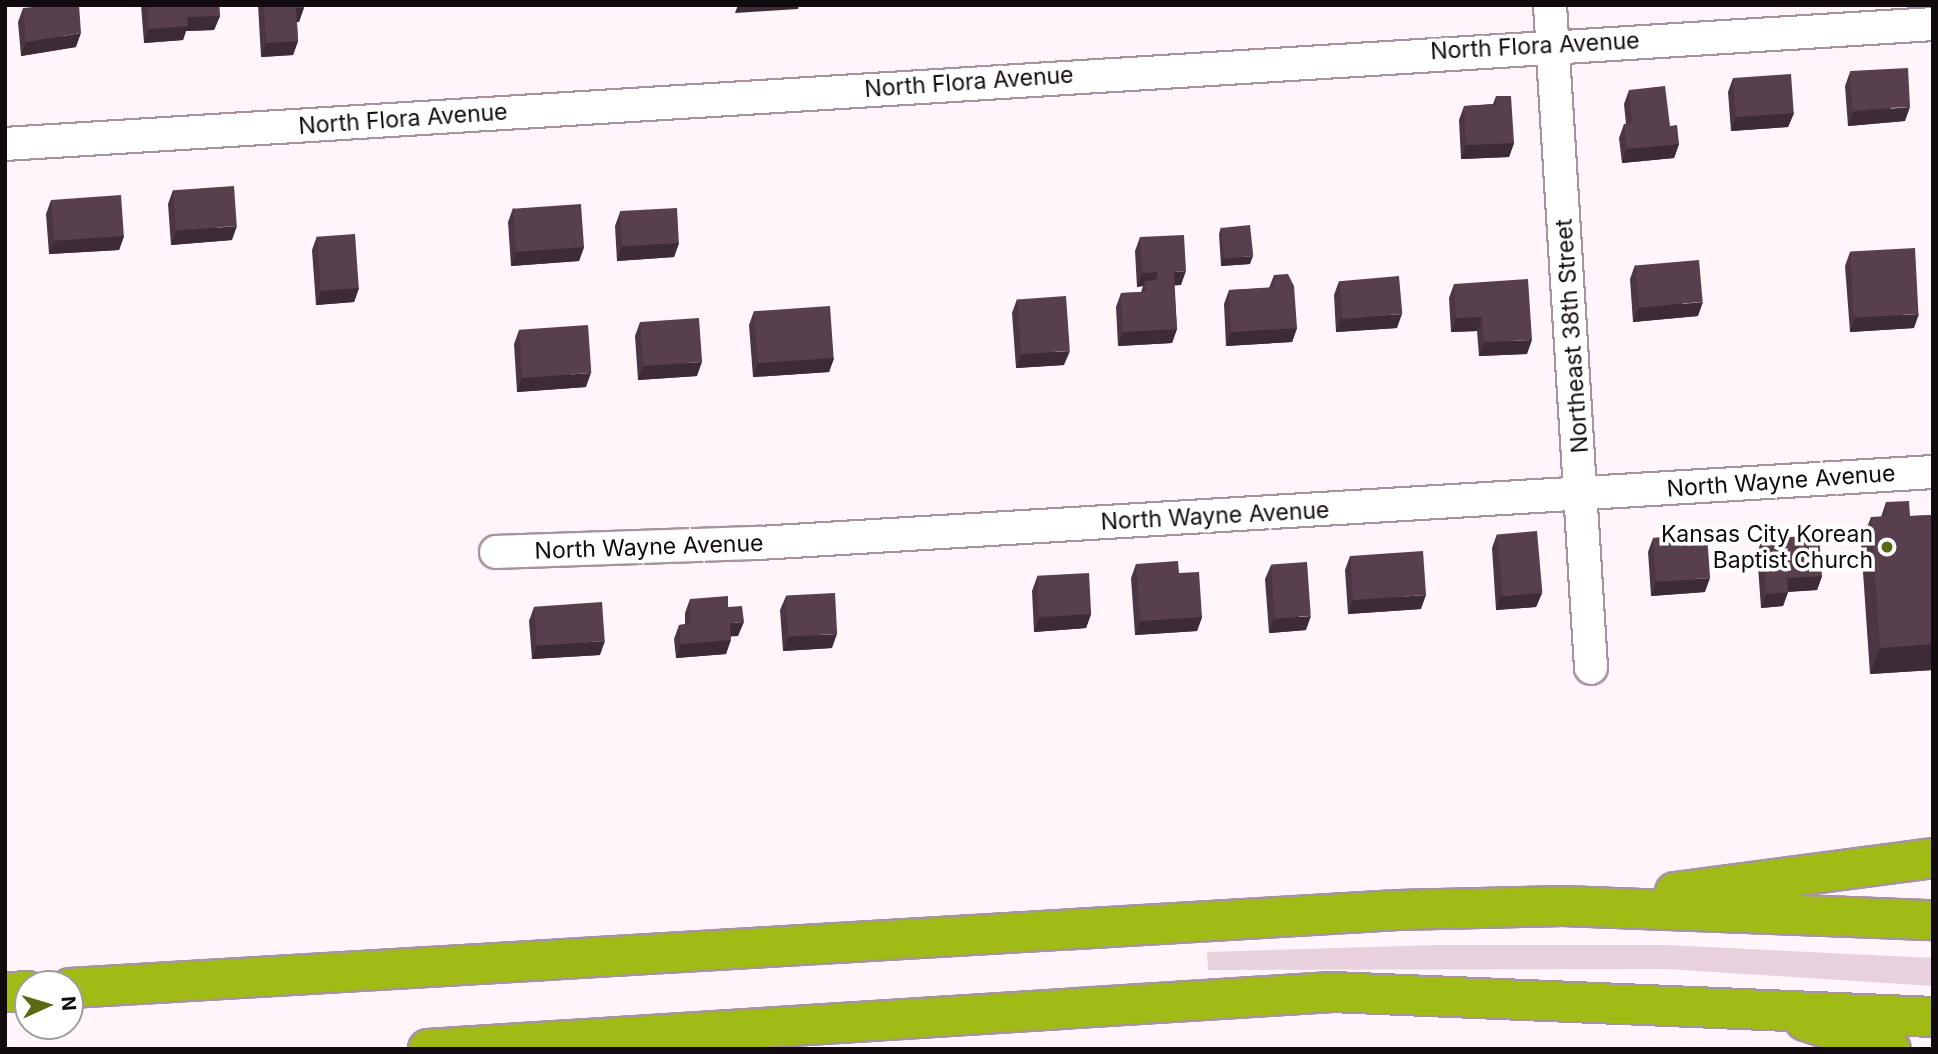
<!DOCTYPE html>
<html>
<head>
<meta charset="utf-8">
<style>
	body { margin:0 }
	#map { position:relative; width:1938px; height:1054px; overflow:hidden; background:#fff5fb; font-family:Inter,sans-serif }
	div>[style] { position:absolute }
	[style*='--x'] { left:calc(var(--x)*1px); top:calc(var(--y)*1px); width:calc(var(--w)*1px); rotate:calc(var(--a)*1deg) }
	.green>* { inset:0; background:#e7d1de }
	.roads { filter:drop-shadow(2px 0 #a7929f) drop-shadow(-2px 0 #a7929f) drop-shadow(0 2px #a7929f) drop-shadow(0 -2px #a7929f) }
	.minor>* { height:32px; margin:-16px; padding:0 16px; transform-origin:16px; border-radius:16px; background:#fff }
	.highway>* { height:38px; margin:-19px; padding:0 19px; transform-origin:19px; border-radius:19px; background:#a0bb16 }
	.wall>* { inset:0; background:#4b3643 }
	.shaded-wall>* { inset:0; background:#3d2c37 }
	.building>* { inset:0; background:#573f4e; transform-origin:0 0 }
	.dots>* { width:19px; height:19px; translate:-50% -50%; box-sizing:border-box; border:4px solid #fff; border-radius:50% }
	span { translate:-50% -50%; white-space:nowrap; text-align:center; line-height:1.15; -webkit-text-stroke:7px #fff; paint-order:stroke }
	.street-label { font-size:23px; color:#110a0f }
	.poi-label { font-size:23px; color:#110a0f }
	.right { translate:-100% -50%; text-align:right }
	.frame { position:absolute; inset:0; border:7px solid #110a0f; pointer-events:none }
	.north { position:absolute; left:14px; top:970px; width:70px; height:70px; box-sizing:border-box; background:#fff; border:2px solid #a09d9f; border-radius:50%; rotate:86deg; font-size:19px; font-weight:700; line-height:28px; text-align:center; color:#110a0f }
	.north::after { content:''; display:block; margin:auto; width:24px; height:32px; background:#5a6913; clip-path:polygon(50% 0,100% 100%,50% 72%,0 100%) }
</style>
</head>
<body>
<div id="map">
	<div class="green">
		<div style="clip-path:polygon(1437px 945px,1666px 945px,1933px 958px,1933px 986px,1668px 969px,1208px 970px,1207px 952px)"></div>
	</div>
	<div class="roads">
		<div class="minor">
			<div style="--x:1550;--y:5;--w:664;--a:86.46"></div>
			<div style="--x:5;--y:144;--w:1932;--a:-3.56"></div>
			<div style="--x:496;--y:552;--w:263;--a:-2"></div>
			<div style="--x:759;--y:543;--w:1176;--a:-3.46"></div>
		</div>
		<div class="highway">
			<div style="--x:1675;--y:892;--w:260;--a:-7.5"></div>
			<div style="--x:70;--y:988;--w:1330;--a:-3.36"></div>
			<div style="--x:1398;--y:910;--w:165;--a:-1.4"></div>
			<div style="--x:1563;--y:906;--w:370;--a:2.2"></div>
			<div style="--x:5;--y:992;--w:23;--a:-2"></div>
			<div style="--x:1805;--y:1021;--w:90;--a:18"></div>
			<div style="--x:428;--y:1049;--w:906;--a:-3.61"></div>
			<div style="--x:1332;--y:992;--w:602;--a:2.38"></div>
		</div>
	</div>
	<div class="wall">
		<div style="clip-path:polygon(141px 5px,219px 5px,220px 16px,214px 30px,186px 31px,183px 40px,144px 43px)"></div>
		<div style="clip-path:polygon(258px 5px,304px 5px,299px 22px,297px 22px,298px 41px,293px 55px,261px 57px)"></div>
		<div style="clip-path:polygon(23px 8px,76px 47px,21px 56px,18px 22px)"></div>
		<div style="clip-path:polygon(1850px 72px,1905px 121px,1848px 126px,1845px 86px)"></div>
		<div style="clip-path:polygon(1733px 78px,1794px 113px,1788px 127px,1731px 131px,1728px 92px)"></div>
		<div style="clip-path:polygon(1629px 90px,1670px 126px,1679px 144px,1674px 158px,1622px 163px,1619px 138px,1624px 124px,1626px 124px,1624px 104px)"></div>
		<div style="clip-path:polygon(1496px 96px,1514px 143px,1509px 157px,1461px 159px,1459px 120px,1464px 106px,1493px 104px)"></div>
		<div style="clip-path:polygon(173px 190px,232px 240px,171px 245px,168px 204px)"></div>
		<div style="clip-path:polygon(51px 200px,124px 236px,119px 250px,49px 254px,46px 214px)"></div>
		<div style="clip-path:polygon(513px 208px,584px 247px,579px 261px,511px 266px,508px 222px)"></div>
		<div style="clip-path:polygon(620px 212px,679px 243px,674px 257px,617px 261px,615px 226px)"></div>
		<div style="clip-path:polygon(1221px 227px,1250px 264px,1221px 266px,1219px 234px)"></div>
		<div style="clip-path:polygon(317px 236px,359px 288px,354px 302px,316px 305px,312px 250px)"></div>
		<div style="clip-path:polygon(1140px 237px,1181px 285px,1174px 285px,1177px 329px,1172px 343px,1118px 346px,1116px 307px,1121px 293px,1141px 292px,1143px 286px,1137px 287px,1135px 251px)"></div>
		<div style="clip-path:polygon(1850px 252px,1914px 328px,1850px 332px,1845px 266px)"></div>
		<div style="clip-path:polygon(1635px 265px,1698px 316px,1633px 322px,1630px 279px)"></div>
		<div style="clip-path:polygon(1274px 275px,1297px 328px,1292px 342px,1226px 346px,1224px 304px,1229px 290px,1269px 288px)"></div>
		<div style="clip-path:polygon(1339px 281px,1397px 328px,1336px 332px,1334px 295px)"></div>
		<div style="clip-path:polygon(1454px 284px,1527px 354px,1479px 356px,1477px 331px,1451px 332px,1449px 298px)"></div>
		<div style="clip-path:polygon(1017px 299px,1064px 365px,1016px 368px,1012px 313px)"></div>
		<div style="clip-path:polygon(754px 311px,834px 358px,829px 372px,753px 377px,749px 325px)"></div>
		<div style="clip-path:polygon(640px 322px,697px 376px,638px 380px,635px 336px)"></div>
		<div style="clip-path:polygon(519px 330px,586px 387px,517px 392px,514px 344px)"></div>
		<div style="clip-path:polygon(1886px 502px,1910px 516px,1933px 515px,1933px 670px,1870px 674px,1861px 543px,1871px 517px,1881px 517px)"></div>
		<div style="clip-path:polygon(1497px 534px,1542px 593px,1536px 607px,1496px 610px,1492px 548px)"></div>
		<div style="clip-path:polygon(1653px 538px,1705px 592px,1651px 596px,1648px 552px)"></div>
		<div style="clip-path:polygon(1762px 539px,1822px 576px,1817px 590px,1788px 592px,1783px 606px,1761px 608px,1757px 553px)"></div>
		<div style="clip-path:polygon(1350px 556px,1421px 609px,1348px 614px,1345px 570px)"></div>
		<div style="clip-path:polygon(1136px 564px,1179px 573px,1202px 617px,1197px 631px,1135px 635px,1131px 578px)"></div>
		<div style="clip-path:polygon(1271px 565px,1306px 630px,1269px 633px,1265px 579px)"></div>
		<div style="clip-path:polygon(1037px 577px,1091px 614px,1086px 628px,1034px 632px,1032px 591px)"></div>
		<div style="clip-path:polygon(786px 596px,832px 648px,783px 651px,780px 610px)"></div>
		<div style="clip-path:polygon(690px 599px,728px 607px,738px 636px,731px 636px,726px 654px,676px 658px,674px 639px,679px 625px,685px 624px,685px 613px)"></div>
		<div style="clip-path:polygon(534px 607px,600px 655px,532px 659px,529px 621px)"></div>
	</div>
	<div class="shaded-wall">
		<div style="clip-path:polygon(738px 5px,799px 5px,798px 9px,735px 13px)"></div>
		<div style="clip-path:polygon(296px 8px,304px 8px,299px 22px,291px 22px)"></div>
		<div style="clip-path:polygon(220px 16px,214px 30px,186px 31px,183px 40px,144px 43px,149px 29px,187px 17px)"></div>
		<div style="clip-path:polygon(81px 33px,76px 47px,21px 56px,26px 42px)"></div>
		<div style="clip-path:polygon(298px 41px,293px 55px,261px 57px,266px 43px)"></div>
		<div style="clip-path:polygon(1910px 107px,1905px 121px,1848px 126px,1853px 112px)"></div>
		<div style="clip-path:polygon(1794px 113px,1788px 127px,1731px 131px,1736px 117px)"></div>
		<div style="clip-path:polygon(1514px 143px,1509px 157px,1461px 159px,1466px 145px)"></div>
		<div style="clip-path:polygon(1679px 144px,1674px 158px,1622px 163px,1627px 149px)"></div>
		<div style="clip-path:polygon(237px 226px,232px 240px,171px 245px,176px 231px)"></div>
		<div style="clip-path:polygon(124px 236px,119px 250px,49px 254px,54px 240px)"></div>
		<div style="clip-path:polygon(679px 243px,674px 257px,617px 261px,622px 247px)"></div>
		<div style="clip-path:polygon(584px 247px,579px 261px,511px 266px,516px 252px)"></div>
		<div style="clip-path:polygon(1253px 256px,1250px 264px,1221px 266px,1224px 258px)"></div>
		<div style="clip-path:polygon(1186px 271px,1181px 285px,1169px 286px,1174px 272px)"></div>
		<div style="clip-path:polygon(1158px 272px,1152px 286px,1145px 281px,1143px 286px,1137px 287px,1142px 273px)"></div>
		<div style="clip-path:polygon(359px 288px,354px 302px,316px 305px,321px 291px)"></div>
		<div style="clip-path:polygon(1703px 302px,1698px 316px,1633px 322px,1638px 308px)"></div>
		<div style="clip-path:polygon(1402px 314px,1397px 328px,1336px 332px,1341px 318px)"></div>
		<div style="clip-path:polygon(1919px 314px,1914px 328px,1850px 332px,1855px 318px)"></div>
		<div style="clip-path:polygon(1482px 317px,1477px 331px,1451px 332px,1456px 318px)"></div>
		<div style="clip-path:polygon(1297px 328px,1292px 342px,1226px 346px,1231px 332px)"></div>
		<div style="clip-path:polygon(1177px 329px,1172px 343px,1118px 346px,1123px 332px)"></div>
		<div style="clip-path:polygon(1532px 340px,1527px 354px,1479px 356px,1484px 342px)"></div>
		<div style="clip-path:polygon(1070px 351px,1064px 365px,1016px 368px,1021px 354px)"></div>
		<div style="clip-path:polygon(834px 358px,829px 372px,753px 377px,758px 363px)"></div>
		<div style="clip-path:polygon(702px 362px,697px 376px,638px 380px,643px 366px)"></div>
		<div style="clip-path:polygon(591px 373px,586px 387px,517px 392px,522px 378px)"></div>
		<div style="clip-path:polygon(1822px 576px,1817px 590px,1782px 592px,1787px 578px)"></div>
		<div style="clip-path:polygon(1710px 578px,1705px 592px,1651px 596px,1656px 582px)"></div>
		<div style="clip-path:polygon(1788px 592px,1783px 606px,1761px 608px,1766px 594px)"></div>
		<div style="clip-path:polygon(1542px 593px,1536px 607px,1496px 610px,1501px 596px)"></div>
		<div style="clip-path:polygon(1426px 595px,1421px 609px,1348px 614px,1353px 600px)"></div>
		<div style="clip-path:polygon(1091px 614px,1086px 628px,1034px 632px,1039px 618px)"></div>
		<div style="clip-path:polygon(1311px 616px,1306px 630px,1269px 633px,1274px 619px)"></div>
		<div style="clip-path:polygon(1202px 617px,1197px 631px,1135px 635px,1140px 621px)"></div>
		<div style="clip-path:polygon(744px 622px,738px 636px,724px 637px,730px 623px)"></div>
		<div style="clip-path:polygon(837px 634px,832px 648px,783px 651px,788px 637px)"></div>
		<div style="clip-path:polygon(731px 640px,726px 654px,676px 658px,681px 644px)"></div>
		<div style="clip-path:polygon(605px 641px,600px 655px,532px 659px,537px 645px)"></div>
		<div style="clip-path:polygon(1933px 644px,1933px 670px,1870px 674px,1880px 648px)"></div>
	</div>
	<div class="building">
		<div style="clip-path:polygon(53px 5px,79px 5px,81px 33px,26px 42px,23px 8px)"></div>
		<div style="clip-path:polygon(147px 5px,219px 5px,220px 16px,187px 17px,188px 26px,149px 29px)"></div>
		<div style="clip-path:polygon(264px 5px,304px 5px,304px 8px,296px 8px,298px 41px,266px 43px)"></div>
		<div style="left:1908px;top:68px;width:39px;height:58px;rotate:87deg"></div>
		<div style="left:1791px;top:74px;width:39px;height:58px;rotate:86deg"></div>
		<div style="clip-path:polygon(1665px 86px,1670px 126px,1677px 125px,1679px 144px,1627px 149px,1624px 124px,1632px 123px,1629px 90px)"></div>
		<div style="clip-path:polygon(1496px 96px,1511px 96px,1514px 143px,1466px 145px,1464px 106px,1497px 104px)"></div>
		<div style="left:234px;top:186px;width:40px;height:61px;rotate:86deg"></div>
		<div style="left:121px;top:195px;width:41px;height:70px;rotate:86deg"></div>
		<div style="left:581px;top:204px;width:43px;height:68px;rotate:86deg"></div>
		<div style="left:677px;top:208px;width:35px;height:57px;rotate:87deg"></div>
		<div style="left:1250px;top:225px;width:31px;height:29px;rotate:84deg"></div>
		<div style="left:355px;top:234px;width:54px;height:38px;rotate:86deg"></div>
		<div style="clip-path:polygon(1184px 235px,1186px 271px,1174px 272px,1177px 329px,1123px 332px,1121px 293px,1146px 292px,1145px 281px,1158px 280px,1158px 272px,1142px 273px,1140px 237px)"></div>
		<div style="left:1915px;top:248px;width:66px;height:65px;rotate:87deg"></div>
		<div style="left:1699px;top:260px;width:42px;height:64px;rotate:85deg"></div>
		<div style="clip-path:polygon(1288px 274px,1294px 286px,1297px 328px,1231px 332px,1229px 290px,1274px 287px,1274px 275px)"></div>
		<div style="left:1399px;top:276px;width:38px;height:60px;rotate:85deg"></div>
		<div style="clip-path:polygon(1528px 279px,1532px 340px,1484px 342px,1482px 317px,1456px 318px,1454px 284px)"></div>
		<div style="left:1066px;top:296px;width:55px;height:49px;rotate:86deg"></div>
		<div style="left:830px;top:306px;width:52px;height:76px;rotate:86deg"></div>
		<div style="left:699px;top:318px;width:44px;height:59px;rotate:86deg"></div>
		<div style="left:588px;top:325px;width:48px;height:69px;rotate:86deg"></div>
		<div style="clip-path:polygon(1909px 501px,1910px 516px,1933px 515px,1933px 644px,1880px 648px,1871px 517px,1887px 516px,1886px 502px)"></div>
		<div style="left:1537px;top:531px;width:62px;height:40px;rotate:85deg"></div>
		<div style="left:1707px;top:534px;width:44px;height:54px;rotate:86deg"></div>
		<div style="clip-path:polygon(1819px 535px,1822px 576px,1787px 578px,1788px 592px,1766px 594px,1762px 539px)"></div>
		<div style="left:1423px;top:551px;width:44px;height:73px;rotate:86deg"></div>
		<div style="clip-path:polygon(1178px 561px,1179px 573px,1199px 572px,1202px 617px,1140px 621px,1136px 564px)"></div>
		<div style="left:1307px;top:562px;width:54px;height:36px;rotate:86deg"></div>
		<div style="left:1089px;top:573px;width:41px;height:52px;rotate:87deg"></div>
		<div style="left:835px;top:593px;width:41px;height:49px;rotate:87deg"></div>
		<div style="clip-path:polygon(728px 596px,728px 607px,742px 606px,744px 622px,730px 623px,731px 640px,681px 644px,679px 625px,691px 624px,690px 599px)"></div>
		<div style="left:602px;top:602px;width:39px;height:68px;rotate:86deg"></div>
	</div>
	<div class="dots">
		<div style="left:1887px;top:547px;background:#5a6913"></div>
	</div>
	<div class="street-label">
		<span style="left:1535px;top:46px;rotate:-3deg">North Flora Avenue</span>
		<span style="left:969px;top:82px;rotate:-4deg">North Flora Avenue</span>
		<span style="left:403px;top:119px;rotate:-4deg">North Flora Avenue</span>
		<span style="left:1572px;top:336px;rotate:-94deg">Northeast 38th Street</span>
		<span style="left:1781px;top:481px;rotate:-4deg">North Wayne Avenue</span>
		<span style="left:1215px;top:516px;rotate:-3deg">North Wayne Avenue</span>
		<span style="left:649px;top:547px;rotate:-2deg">North Wayne Avenue</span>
	</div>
	<div class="poi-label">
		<span class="right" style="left:1873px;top:547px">Kansas City Korean<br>Baptist Church</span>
	</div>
	<div class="frame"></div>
	<div class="north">N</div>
</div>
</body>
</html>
